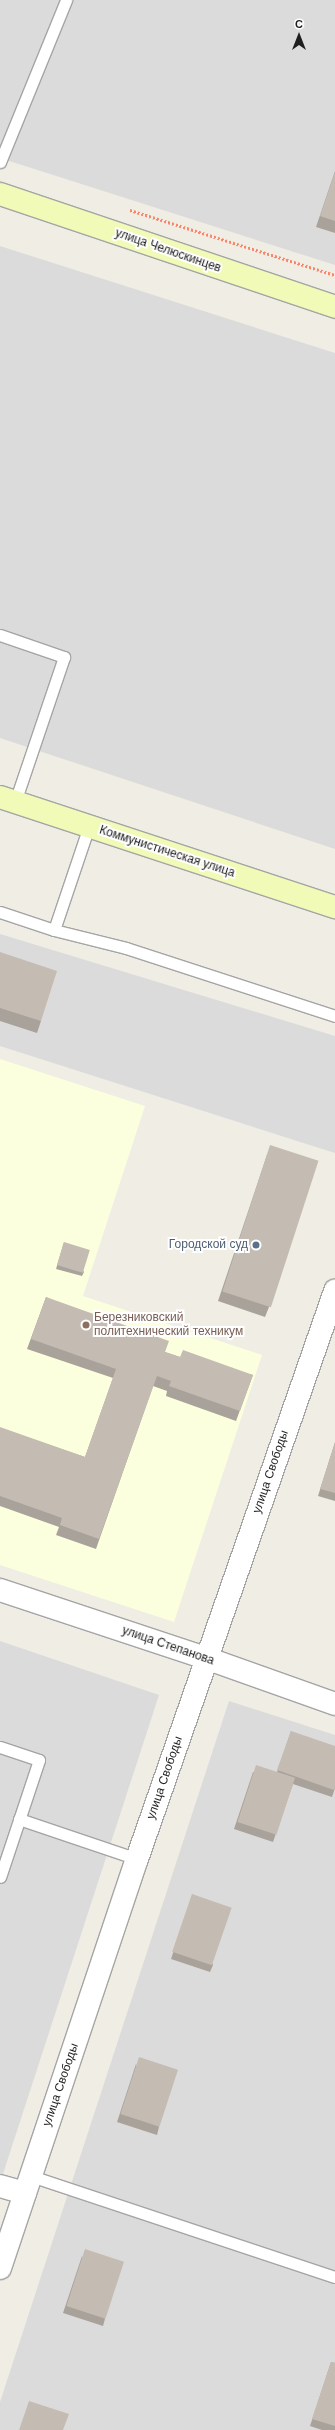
<!DOCTYPE html>
<html>
<head>
<meta charset="utf-8">
<style>
	body { margin:0 }
	#map { position:relative; width:335px; height:2430px; overflow:hidden; background:#efede4; font-family:Helvetica,sans-serif }
	div>[style] { position:absolute }
	[style*='--x'] { left:calc(var(--x)*1px); top:calc(var(--y)*1px); width:calc(var(--w)*1px); rotate:calc(var(--a)*1deg) }
	.residential>* { inset:0; background:#dcdbdb }
	.education>* { inset:0; background:#fcffde }
	.path>* { height:2.5px; margin-top:-1.25px; transform-origin:0; background:repeating-linear-gradient(90deg,#fc8469 0 2px,transparent 0 4px) }
	.roads { filter:drop-shadow(1px 0 #a5a5a5) drop-shadow(-1px 0 #a5a5a5) drop-shadow(0 1px #a5a5a5) drop-shadow(0 -1px #a5a5a5) }
	.lane>* { height:11px; margin:-5.5px; padding:0 5.5px; transform-origin:5.5px; border-radius:5.5px; background:#fff }
	.street>* { height:22px; margin:-11px; padding:0 11px; transform-origin:11px; border-radius:11px; background:#fff }
	.secondary>* { height:22px; margin:-11px; padding:0 11px; transform-origin:11px; border-radius:11px; background:#f1fab7 }
	.wall>* { inset:0; background:#a9a29a }
	.building>* { inset:0; background:#c4bcb3; transform-origin:0 0 }
	.dots>* { width:11px; height:11px; translate:-50% -50%; box-sizing:border-box; border:2px solid #fff; border-radius:50% }
	span { translate:-50% -50%; white-space:nowrap; text-align:center; line-height:1.15; -webkit-text-stroke:4px #fff; paint-order:stroke }
	.street-label { font-size:12px; color:#1e1e1e }
	.service-label { font-size:12px; color:#4e5e75 }
	.right { translate:-100% -50%; text-align:right }
	.education-label { font-size:12px; color:#785e54 }
	.left { translate:0 -50%; text-align:left }
	.north { position:absolute; left:279px; top:16px; width:40px; height:40px; -webkit-text-stroke:3px #fff; paint-order:stroke; rotate:0deg; font-size:11px; font-weight:700; line-height:16px; text-align:center; color:#1e1e1e }
	.north::after { content:''; display:block; margin:auto; width:14px; height:18px; background:#1e1e1e; clip-path:polygon(50% 0,100% 100%,50% 72%,0 100%) }
</style>
</head>
<body>
<div id="map">
	<div class="residential">
		<div style="clip-path:polygon(0 0,335px 0,335px 265px,0 158px)"></div>
		<div style="clip-path:polygon(0 246px,335px 353px,335px 849px,0 738px)"></div>
		<div style="clip-path:polygon(0 934px,335px 1036px,335px 1153px,0 1046px)"></div>
		<div style="clip-path:polygon(0 1641px,159px 1695px,0 2183px)"></div>
		<div style="clip-path:polygon(229px 1701px,335px 1735px,335px 2430px,0 2430px,0 2402px)"></div>
	</div>
	<div class="education">
		<div style="clip-path:polygon(0 1059px,145px 1106px,83px 1296px,262px 1355px,174px 1622px,0 1565px)"></div>
	</div>
	<div class="path">
		<div style="--x:130;--y:210;--w:215;--a:17.6"></div>
	</div>
	<div class="roads">
		<div class="lane">
			<div style="--x:0;--y:162;--w:175;--a:-67.8"></div>
			<div style="--x:0;--y:635;--w:68;--a:19"></div>
			<div style="--x:64;--y:657;--w:153;--a:108.7"></div>
			<div style="--x:0;--y:912;--w:57;--a:18.4"></div>
			<div style="--x:54;--y:930;--w:74;--a:14"></div>
			<div style="--x:126;--y:948;--w:220;--a:18"></div>
			<div style="--x:54;--y:930;--w:110;--a:-71.4"></div>
			<div style="--x:0;--y:1747;--w:41;--a:18.4"></div>
			<div style="--x:39;--y:1760;--w:123;--a:108.4"></div>
			<div style="--x:19;--y:1819;--w:125;--a:18.7"></div>
			<div style="--x:31;--y:2176;--w:320;--a:18.4"></div>
		</div>
		<div class="street">
			<div style="--x:0;--y:1590;--w:217;--a:18.3"></div>
			<div style="--x:206;--y:1658;--w:137;--a:19.6"></div>
			<div style="--x:0;--y:2186;--w:26;--a:16"></div>
			<div style="--x:0;--y:2268;--w:431;--a:-71.5"></div>
			<div style="--x:137;--y:1859;--w:602;--a:-70.78"></div>
		</div>
		<div class="secondary">
			<div style="--x:0;--y:194;--w:354;--a:18.6"></div>
			<div style="--x:0;--y:797;--w:353;--a:18.2"></div>
		</div>
	</div>
	<div class="wall">
		<div style="clip-path:polygon(335px 171px,335px 233px,316px 227px)"></div>
		<div style="clip-path:polygon(0 952px,41px 1021px,37px 1033px,0 1021px)"></div>
		<div style="clip-path:polygon(267px 1155px,269px 1307px,265px 1317px,218px 1301px)"></div>
		<div style="clip-path:polygon(64px 1242px,84px 1272px,82px 1276px,56px 1269px)"></div>
		<div style="clip-path:polygon(46px 1297px,165px 1352px,180px 1357px,253px 1375px,236px 1421px,166px 1396px,167px 1391px,153px 1386px,96px 1549px,56px 1535px,59px 1527px,0 1506px,0 1428px,85px 1457px,113px 1378px,27px 1349px)"></div>
		<div style="clip-path:polygon(335px 1442px,335px 1501px,318px 1496px)"></div>
		<div style="clip-path:polygon(291px 1731px,335px 1788px,332px 1797px,293px 1784px,273px 1842px,234px 1829px,253px 1772px,277px 1772px)"></div>
		<div style="clip-path:polygon(190px 1902px,213px 1965px,210px 1972px,171px 1959px)"></div>
		<div style="clip-path:polygon(136px 2064px,159px 2127px,157px 2135px,117px 2122px)"></div>
		<div style="clip-path:polygon(82px 2256px,105px 2319px,103px 2326px,63px 2313px)"></div>
		<div style="clip-path:polygon(331px 2362px,335px 2363px,335px 2430px,322px 2430px,310px 2426px)"></div>
	</div>
	<div class="building">
		<div style="clip-path:polygon(335px 172px,335px 221px,320px 216px)"></div>
		<div style="clip-path:polygon(0 952px,57px 971px,41px 1021px,0 1008px)"></div>
		<div style="left:270px;top:1145px;width:51px;height:154px;rotate:18deg"></div>
		<div style="left:64px;top:1242px;width:27px;height:24px;rotate:17deg"></div>
		<div style="clip-path:polygon(46px 1297px,169px 1341px,165px 1352px,180px 1357px,183px 1350px,253px 1375px,240px 1411px,169px 1386px,171px 1381px,157px 1376px,99px 1539px,60px 1525px,62px 1518px,0 1496px,0 1427px,85px 1457px,116px 1369px,31px 1339px)"></div>
		<div style="clip-path:polygon(335px 1443px,335px 1493px,320px 1489px)"></div>
		<div style="clip-path:polygon(291px 1731px,335px 1746px,335px 1788px,334px 1790px,277px 1770px)"></div>
		<div style="left:256px;top:1765px;width:41px;height:60px;rotate:18deg"></div>
		<div style="left:192px;top:1894px;width:42px;height:61px;rotate:19deg"></div>
		<div style="left:139px;top:2057px;width:41px;height:60px;rotate:18deg"></div>
		<div style="left:85px;top:2249px;width:41px;height:60px;rotate:18deg"></div>
		<div style="clip-path:polygon(331px 2362px,335px 2363px,335px 2426px,312px 2419px)"></div>
		<div style="clip-path:polygon(29px 2401px,69px 2414px,63px 2430px,19px 2430px)"></div>
	</div>
	<div class="dots">
		<div style="left:256px;top:1245px;background:#5c6f8a"></div>
		<div style="left:86px;top:1325px;background:#8d6e63"></div>
	</div>
	<div class="street-label">
		<span style="left:168px;top:251px;rotate:19deg">улица Челюскинцев</span>
		<span style="left:167px;top:852px;rotate:18deg">Коммунистическая улица</span>
		<span style="left:271px;top:1472px;rotate:-71deg">улица Свободы</span>
		<span style="left:168px;top:1646px;rotate:19deg">улица Степанова</span>
		<span style="left:165px;top:1778px;rotate:-71deg">улица Свободы</span>
		<span style="left:61px;top:2085px;rotate:-71deg">улица Свободы</span>
	</div>
	<div class="service-label">
		<span class="right" style="left:248px;top:1245px">Городской суд</span>
	</div>
	<div class="education-label">
		<span class="left" style="left:94px;top:1325px">Березниковский<br>политехнический техникум</span>
	</div>
	<div class="north">С</div>
</div>
</body>
</html>
